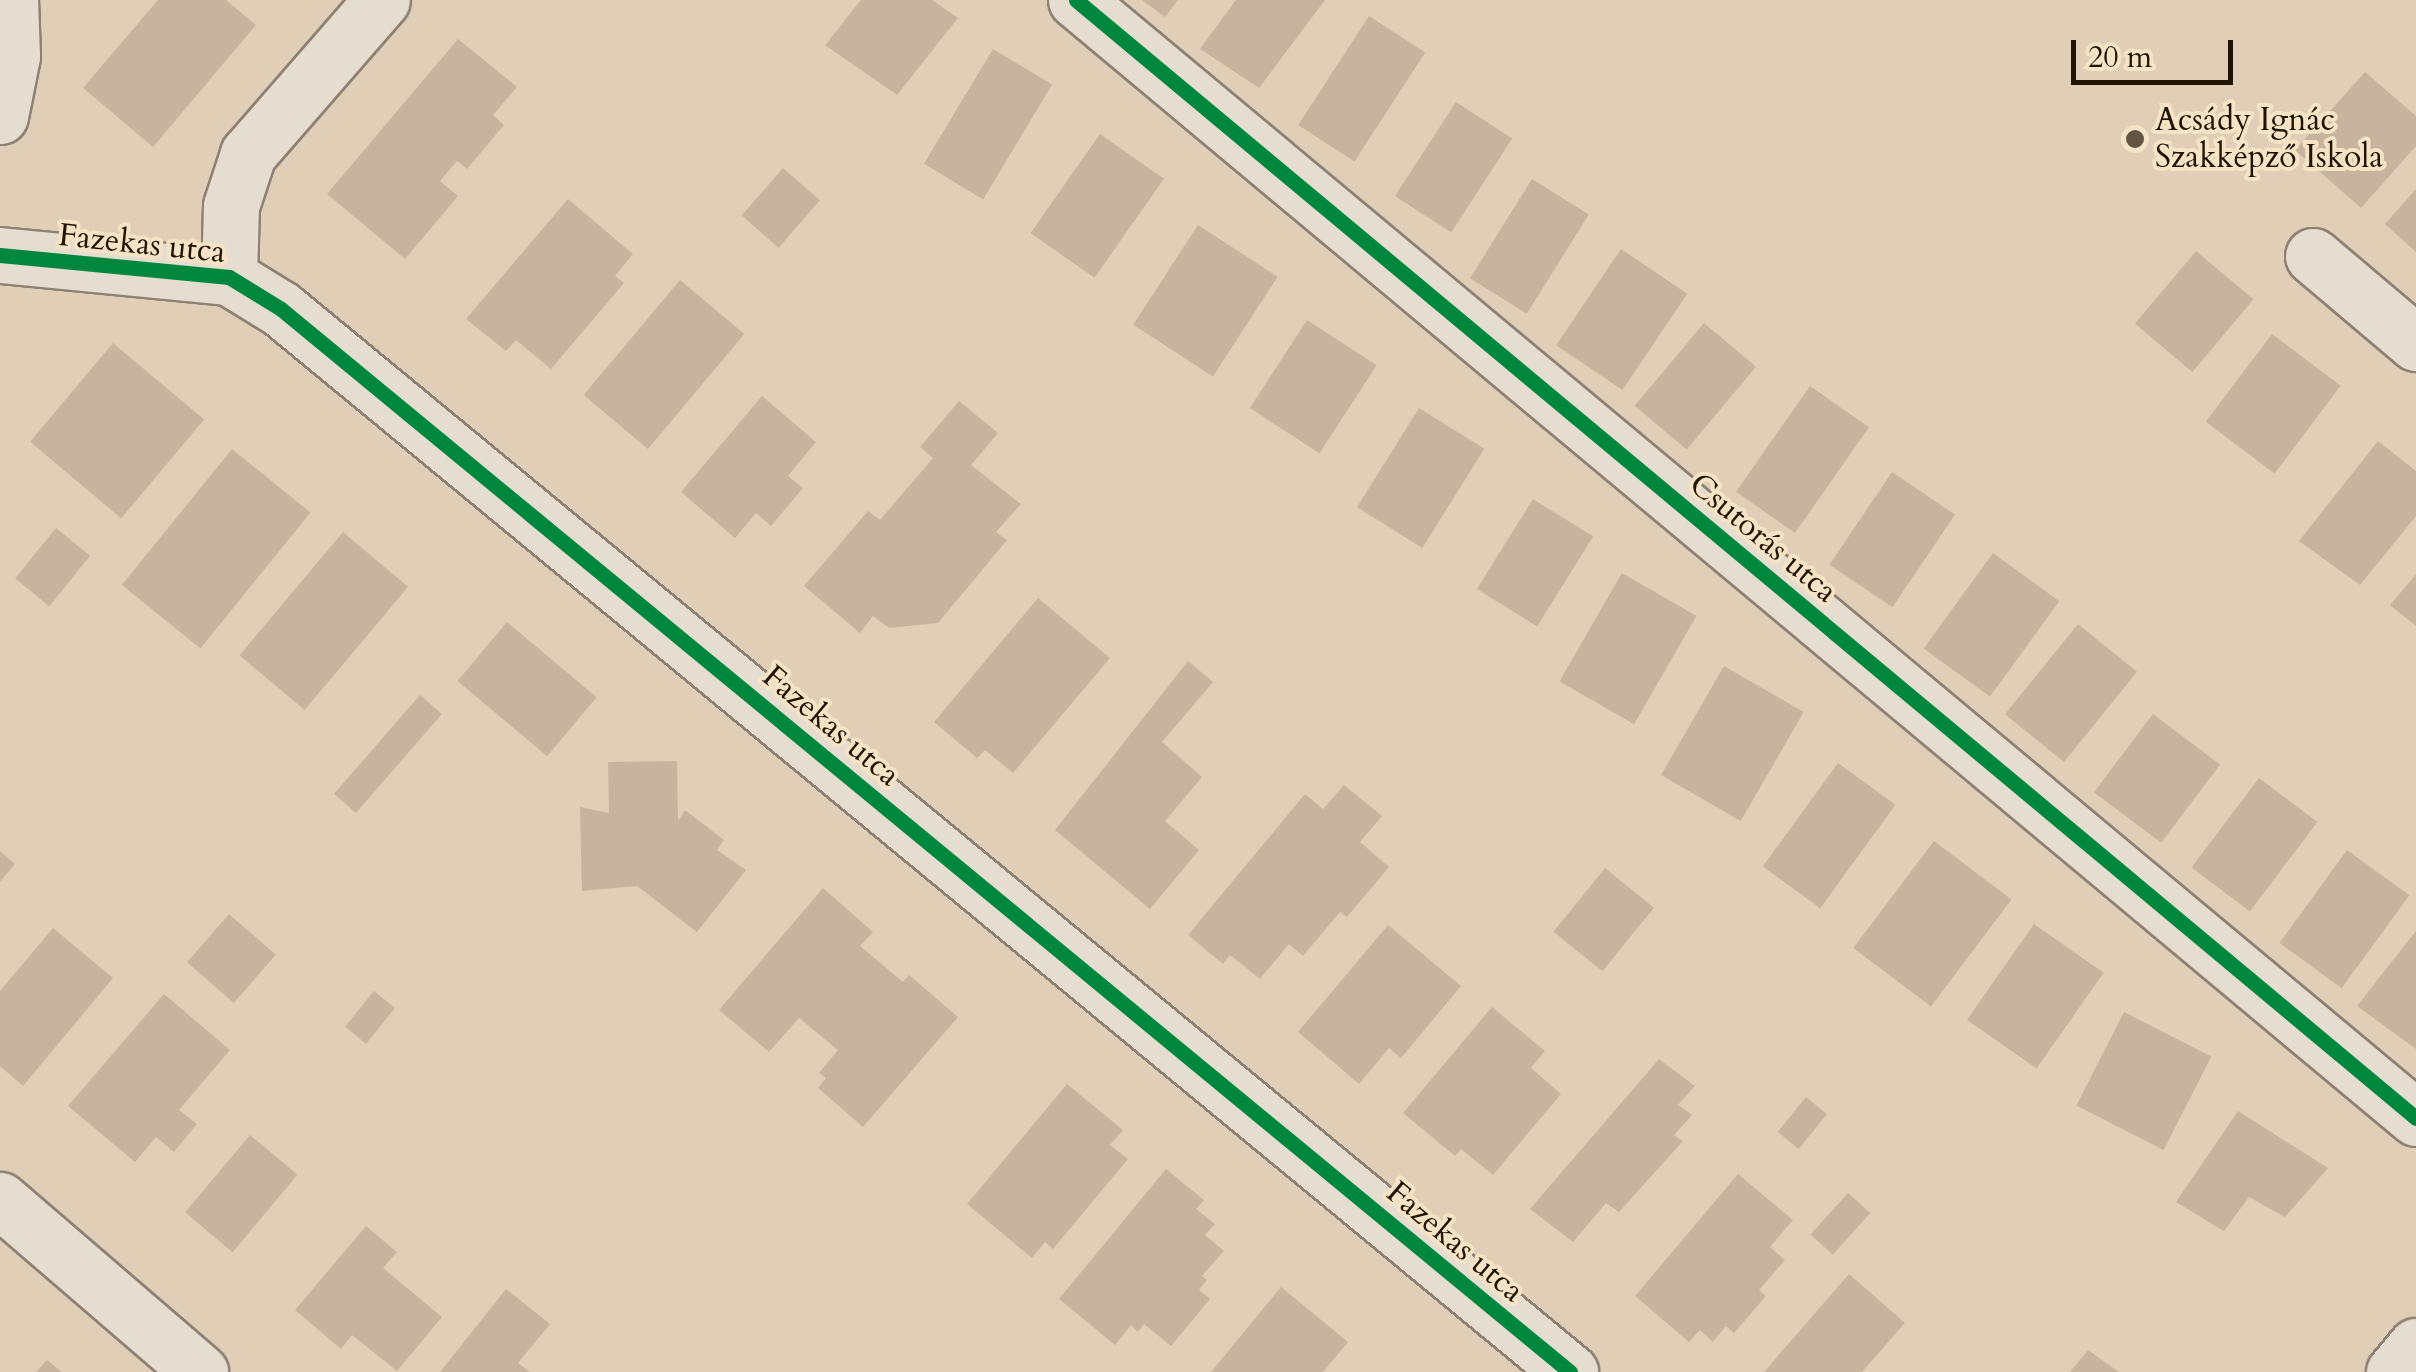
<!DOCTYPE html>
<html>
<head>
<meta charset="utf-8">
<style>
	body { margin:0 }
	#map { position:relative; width:2416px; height:1372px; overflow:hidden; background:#e0cfb6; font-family:Cardo,serif }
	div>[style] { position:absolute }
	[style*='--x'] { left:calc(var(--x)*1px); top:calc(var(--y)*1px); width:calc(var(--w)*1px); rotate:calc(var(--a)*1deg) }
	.building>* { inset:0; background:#c7b49f; transform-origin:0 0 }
	.roads { filter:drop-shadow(2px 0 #8c8172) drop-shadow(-2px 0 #8c8172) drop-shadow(0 2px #8c8172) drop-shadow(0 -2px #8c8172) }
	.street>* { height:55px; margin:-27.5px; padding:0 27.5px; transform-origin:27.5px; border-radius:27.5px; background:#e5ddd0 }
	.cycleway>* { height:15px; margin:-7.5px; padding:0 7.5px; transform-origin:7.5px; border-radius:7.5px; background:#00873e }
	.dots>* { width:28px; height:28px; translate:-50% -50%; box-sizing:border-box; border:5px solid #f6e2c4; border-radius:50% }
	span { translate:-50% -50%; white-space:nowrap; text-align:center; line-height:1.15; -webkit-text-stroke:8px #f6e2c4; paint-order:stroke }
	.poi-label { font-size:32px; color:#211405 }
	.left { translate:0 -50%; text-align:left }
	.street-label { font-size:32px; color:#211405 }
	.scale { position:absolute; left:2071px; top:40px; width:162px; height:45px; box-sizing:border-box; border:5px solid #211405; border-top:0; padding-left:12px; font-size:30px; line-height:35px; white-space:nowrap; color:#211405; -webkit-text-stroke:8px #f6e2c4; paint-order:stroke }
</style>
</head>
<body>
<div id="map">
	<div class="building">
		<div style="clip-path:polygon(158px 0,226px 0,256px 25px,153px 147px,83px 88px)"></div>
		<div style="clip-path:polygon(861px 0,932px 0,958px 18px,897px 95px,825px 45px)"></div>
		<div style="clip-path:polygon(1142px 0,1178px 0,1165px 17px)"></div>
		<div style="clip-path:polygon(1236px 0,1325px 0,1259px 88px,1200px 49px)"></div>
		<div style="left:1369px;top:16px;width:67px;height:130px;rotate:33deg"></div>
		<div style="clip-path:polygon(458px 39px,517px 87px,493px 115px,504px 125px,467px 169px,457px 161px,440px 181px,458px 196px,405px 259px,327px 194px)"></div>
		<div style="left:993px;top:49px;width:69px;height:134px;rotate:31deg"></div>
		<div style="clip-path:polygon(2365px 72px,2416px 116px,2416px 146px,2361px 208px,2295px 150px)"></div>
		<div style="left:1456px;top:102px;width:67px;height:112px;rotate:33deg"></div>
		<div style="left:1100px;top:134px;width:78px;height:121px;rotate:35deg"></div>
		<div style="left:783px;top:168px;width:49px;height:63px;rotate:41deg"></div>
		<div style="left:1532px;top:179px;width:67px;height:117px;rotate:32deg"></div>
		<div style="clip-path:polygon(2416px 189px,2416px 252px,2385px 224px)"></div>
		<div style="clip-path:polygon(568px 199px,633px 254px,615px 276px,624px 283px,551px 369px,516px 340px,506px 351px,466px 319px)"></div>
		<div style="left:1198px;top:225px;width:95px;height:119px;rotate:33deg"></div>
		<div style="left:1621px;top:249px;width:80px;height:116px;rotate:34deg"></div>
		<div style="left:2196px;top:251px;width:75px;height:95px;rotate:40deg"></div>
		<div style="left:680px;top:280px;width:84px;height:150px;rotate:40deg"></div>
		<div style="left:1307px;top:320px;width:83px;height:105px;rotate:33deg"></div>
		<div style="left:1704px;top:323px;width:68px;height:108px;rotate:40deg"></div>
		<div style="left:2272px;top:334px;width:86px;height:110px;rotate:37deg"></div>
		<div style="left:113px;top:343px;width:119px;height:129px;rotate:40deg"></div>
		<div style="left:1810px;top:386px;width:72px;height:129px;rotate:35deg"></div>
		<div style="clip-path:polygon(762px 396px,816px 442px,788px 476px,803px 488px,771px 526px,756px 513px,735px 538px,681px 492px)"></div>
		<div style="clip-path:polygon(959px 401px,998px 433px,971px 465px,1021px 504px,996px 532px,1007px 540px,938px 623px,889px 628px,873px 616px,860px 633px,804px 586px,868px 511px,880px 520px,933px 458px,920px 447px)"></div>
		<div style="left:1419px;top:408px;width:77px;height:117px;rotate:32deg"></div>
		<div style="clip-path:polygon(2378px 441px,2416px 471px,2416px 516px,2360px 585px,2299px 541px)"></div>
		<div style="left:232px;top:449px;width:101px;height:175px;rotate:39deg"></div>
		<div style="left:1892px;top:472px;width:76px;height:112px;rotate:34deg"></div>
		<div style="left:1533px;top:499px;width:71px;height:106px;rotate:32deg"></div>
		<div style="left:56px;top:528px;width:44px;height:65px;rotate:39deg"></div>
		<div style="left:343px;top:532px;width:85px;height:161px;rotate:40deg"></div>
		<div style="left:1993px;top:553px;width:82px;height:118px;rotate:36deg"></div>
		<div style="left:1622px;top:573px;width:86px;height:125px;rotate:30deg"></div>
		<div style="clip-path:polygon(2416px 574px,2416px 626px,2390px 605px)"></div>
		<div style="clip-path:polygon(1038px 598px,1110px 658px,1013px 773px,985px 750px,977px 758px,934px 722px)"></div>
		<div style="left:507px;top:622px;width:117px;height:77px;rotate:40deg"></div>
		<div style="left:2078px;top:624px;width:76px;height:116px;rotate:39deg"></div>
		<div style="clip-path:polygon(1188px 661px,1213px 682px,1162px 742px,1202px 777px,1165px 821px,1199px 850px,1150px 909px,1055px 830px)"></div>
		<div style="left:1724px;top:666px;width:92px;height:126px;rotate:30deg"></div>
		<div style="left:420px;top:695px;width:29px;height:131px;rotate:41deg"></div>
		<div style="left:2153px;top:714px;width:84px;height:98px;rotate:37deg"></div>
		<div style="clip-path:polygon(677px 761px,678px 821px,685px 810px,724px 840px,717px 850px,746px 870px,697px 932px,637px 886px,582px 891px,580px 807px,609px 813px,608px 762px)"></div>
		<div style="left:1838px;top:763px;width:71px;height:128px;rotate:36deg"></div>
		<div style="left:2259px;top:778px;width:73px;height:112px;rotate:37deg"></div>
		<div style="clip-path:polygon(1344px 785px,1382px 816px,1360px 842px,1389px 867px,1347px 917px,1340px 912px,1303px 956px,1289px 944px,1260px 979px,1230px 955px,1223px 964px,1188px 935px,1305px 794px,1323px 809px)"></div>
		<div style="left:1934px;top:841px;width:97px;height:134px;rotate:37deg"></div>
		<div style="left:2347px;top:850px;width:77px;height:115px;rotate:36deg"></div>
		<div style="clip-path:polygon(0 851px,15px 864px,0 882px)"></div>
		<div style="left:1605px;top:868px;width:63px;height:82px;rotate:39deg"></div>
		<div style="clip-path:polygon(823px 888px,873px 932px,860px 946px,903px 982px,909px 975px,958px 1017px,863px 1127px,818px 1088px,826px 1078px,819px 1073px,838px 1050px,799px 1018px,769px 1052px,719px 1010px)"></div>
		<div style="left:229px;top:914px;width:62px;height:64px;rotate:41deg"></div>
		<div style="left:2034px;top:924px;width:85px;height:117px;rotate:35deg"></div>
		<div style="clip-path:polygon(1388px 925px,1461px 986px,1401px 1058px,1389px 1048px,1359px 1084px,1298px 1032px)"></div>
		<div style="clip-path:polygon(53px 928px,113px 978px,23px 1086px,0 1066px,0 991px)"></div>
		<div style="clip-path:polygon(2416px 931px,2416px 1049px,2357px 1006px)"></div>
		<div style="left:374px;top:991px;width:27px;height:46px;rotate:39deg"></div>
		<div style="clip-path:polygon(164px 994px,230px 1050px,179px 1110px,197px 1124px,174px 1152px,156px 1137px,135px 1162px,68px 1106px)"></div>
		<div style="clip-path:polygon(1492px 1007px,1545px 1051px,1531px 1068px,1561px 1094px,1493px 1175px,1461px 1149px,1455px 1156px,1403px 1113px)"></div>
		<div style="left:2124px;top:1012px;width:98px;height:105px;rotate:27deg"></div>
		<div style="clip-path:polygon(1659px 1059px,1695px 1086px,1678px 1105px,1692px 1115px,1674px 1135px,1683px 1141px,1619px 1212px,1606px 1203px,1573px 1242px,1530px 1209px)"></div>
		<div style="clip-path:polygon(1067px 1084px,1123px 1130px,1110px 1145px,1128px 1159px,1053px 1249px,1045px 1242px,1032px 1258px,967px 1204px)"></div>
		<div style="left:1806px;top:1097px;width:27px;height:45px;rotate:39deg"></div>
		<div style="clip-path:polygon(2238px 1111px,2328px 1168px,2285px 1217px,2249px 1197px,2224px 1231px,2176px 1202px)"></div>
		<div style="left:250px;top:1135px;width:62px;height:101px;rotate:40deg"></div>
		<div style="clip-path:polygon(1166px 1169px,1204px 1200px,1196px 1209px,1215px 1224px,1205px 1235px,1224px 1251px,1202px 1276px,1207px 1280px,1199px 1290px,1210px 1299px,1171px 1346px,1144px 1324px,1138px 1332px,1131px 1325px,1115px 1345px,1059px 1299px)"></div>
		<div style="clip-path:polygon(1738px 1174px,1793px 1220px,1770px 1247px,1785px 1260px,1759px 1290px,1766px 1296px,1734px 1333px,1726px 1326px,1713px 1342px,1700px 1330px,1689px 1342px,1635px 1296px)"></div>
		<div style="left:1848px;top:1193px;width:30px;height:56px;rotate:42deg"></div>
		<div style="clip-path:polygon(366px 1226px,397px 1252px,383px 1268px,442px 1317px,397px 1371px,352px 1335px,341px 1349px,295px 1310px)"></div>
		<div style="clip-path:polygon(1849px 1274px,1905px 1323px,1862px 1372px,1764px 1372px)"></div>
		<div style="clip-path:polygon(1281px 1287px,1348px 1342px,1323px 1372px,1211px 1372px)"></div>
		<div style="clip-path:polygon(506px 1289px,550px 1324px,518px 1363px,530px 1372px,440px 1372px)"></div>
		<div style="clip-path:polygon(2088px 1350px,2119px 1372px,2070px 1372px)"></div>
		<div style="clip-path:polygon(47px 1360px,62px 1372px,36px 1372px)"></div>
	</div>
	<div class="roads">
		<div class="street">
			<div style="--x:1076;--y:0;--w:1745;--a:39.84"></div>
			<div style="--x:0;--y:116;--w:61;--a:-78.7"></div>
			<div style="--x:12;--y:56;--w:56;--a:-92"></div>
			<div style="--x:0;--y:255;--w:230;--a:5.5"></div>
			<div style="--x:229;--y:277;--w:61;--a:31.6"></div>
			<div style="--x:281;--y:309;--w:1671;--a:39.51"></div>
			<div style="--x:2313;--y:256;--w:135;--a:40.2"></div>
			<div style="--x:229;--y:277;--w:71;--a:-88.4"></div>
			<div style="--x:231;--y:206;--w:55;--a:-71.9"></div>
			<div style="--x:248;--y:154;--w:204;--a:-49"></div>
			<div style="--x:0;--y:1200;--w:264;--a:40.7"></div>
			<div style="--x:2394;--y:1372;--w:34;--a:-50"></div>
		</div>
	</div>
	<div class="cycleway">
		<div style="--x:1076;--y:0;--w:1745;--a:39.84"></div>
		<div style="--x:0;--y:255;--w:230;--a:5.5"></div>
		<div style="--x:229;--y:277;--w:61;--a:31.6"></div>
		<div style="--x:281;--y:309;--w:1671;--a:39.51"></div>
	</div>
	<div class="dots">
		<div style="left:2135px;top:139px;background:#645543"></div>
	</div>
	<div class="poi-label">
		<span class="left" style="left:2155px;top:139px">Acsády Ignác<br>Szakképző Iskola</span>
	</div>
	<div class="street-label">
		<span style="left:142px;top:244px;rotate:6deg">Fazekas utca</span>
		<span style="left:1763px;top:538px;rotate:40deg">Csutorás utca</span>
		<span style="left:831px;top:726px;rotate:40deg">Fazekas utca</span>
		<span style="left:1455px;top:1242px;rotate:40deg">Fazekas utca</span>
	</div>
	<div class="scale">20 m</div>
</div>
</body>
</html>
